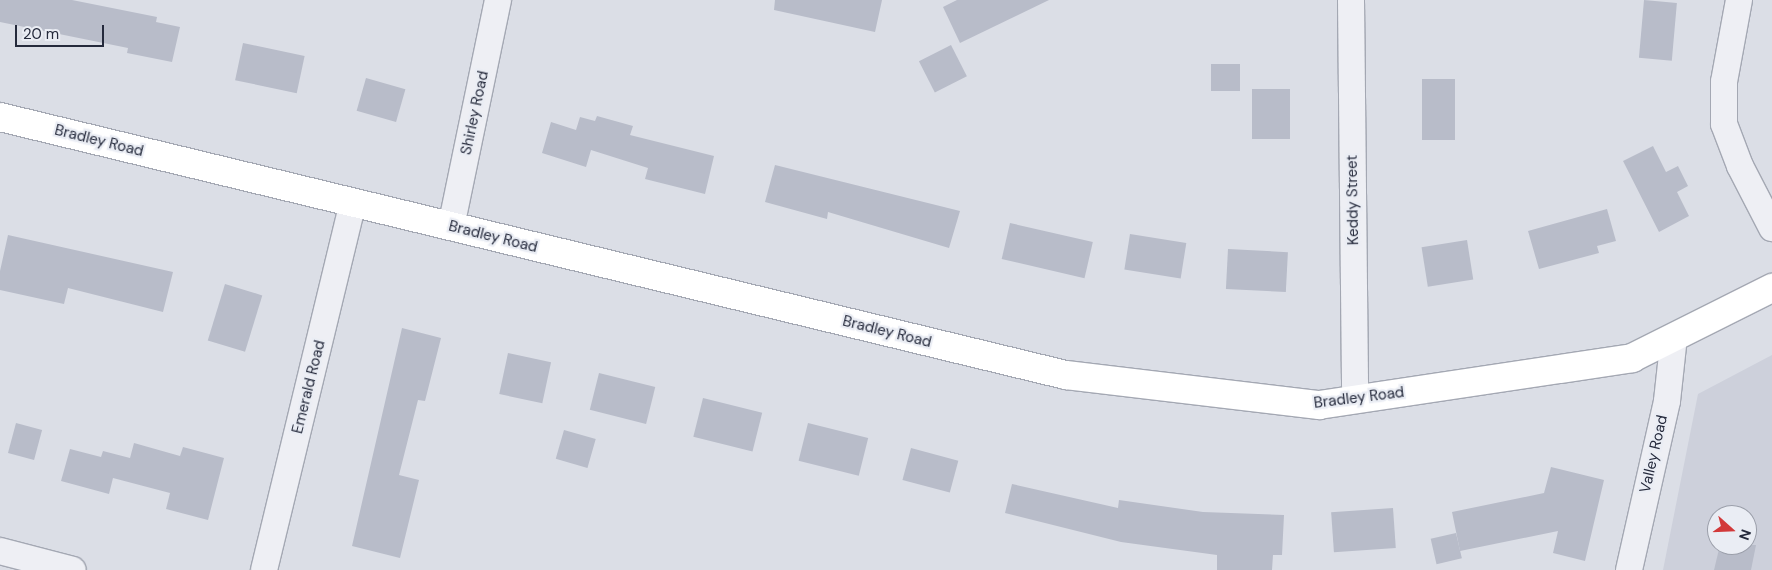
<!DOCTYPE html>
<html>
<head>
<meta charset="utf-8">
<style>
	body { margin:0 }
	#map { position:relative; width:1772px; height:570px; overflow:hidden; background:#dbdee6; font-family:"DM Sans",sans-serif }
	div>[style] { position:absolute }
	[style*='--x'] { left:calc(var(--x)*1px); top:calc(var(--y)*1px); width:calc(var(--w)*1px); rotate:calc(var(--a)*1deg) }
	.built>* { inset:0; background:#cdd0db }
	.building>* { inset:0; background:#b8bcc9; transform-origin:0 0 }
	.roads { filter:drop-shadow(1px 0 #a4a8b3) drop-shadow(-1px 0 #a4a8b3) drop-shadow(0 1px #a4a8b3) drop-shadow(0 -1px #a4a8b3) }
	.street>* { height:26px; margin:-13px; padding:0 13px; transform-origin:13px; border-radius:13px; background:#eeeff4 }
	.secondary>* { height:28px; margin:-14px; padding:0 14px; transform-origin:14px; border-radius:14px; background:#fff }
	span { translate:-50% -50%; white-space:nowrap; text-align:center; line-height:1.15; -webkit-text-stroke:4.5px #eaedf4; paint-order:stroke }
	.street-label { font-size:15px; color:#252a3c }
	.north { position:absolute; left:1707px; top:505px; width:50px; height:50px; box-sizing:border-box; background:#eaedf4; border:1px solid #9b9faa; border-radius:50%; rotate:110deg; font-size:14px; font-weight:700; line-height:20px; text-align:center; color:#252a3c }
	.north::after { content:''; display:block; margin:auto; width:18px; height:22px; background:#d2393a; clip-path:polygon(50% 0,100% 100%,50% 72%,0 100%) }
	.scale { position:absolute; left:15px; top:25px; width:89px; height:22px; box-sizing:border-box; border:2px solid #252a3c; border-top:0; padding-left:6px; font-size:15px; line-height:18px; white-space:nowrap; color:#252a3c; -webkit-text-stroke:4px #eaedf4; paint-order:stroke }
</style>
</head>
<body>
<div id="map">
	<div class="built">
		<div style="clip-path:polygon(evenodd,1772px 355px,1772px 570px,1663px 570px,1698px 394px,1772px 355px,1717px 515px,1747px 515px,1747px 545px,1717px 545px,1717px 515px)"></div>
	</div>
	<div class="building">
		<div style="clip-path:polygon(0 0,72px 0,157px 17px,156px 22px,180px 27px,172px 62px,127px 53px,128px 48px,0 22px)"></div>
		<div style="clip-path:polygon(775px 0,882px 0,875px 32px,774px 10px)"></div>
		<div style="clip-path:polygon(957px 0,1049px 0,960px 43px,943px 7px)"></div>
		<div style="left:1644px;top:0;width:33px;height:58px;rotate:5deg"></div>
		<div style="left:243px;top:43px;width:63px;height:38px;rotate:12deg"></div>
		<div style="left:951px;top:45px;width:35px;height:36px;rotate:63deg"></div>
		<div style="left:1211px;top:64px;width:29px;height:27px"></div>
		<div style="left:366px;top:78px;width:41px;height:34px;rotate:16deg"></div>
		<div style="left:1455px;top:79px;width:61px;height:33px;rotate:90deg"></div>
		<div style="left:1252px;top:89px;width:38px;height:50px"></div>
		<div style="clip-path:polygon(597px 116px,633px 126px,630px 135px,714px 156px,705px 194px,645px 179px,648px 168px,591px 150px,586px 167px,542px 153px,551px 122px,576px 130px,580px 117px,595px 121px)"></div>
		<div style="clip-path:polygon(1653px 146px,1666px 172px,1678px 166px,1688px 186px,1677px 192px,1689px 216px,1659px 232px,1623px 161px)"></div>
		<div style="clip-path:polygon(775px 165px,960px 211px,949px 248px,828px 212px,827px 219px,765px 202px)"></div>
		<div style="clip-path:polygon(1607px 209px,1616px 241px,1597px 246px,1599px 253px,1539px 269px,1528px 231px)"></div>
		<div style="left:1010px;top:223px;width:85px;height:37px;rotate:13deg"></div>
		<div style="left:1130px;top:234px;width:57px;height:36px;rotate:9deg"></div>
		<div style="clip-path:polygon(8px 235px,173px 272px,163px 312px,68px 288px,64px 304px,0 290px,0 271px)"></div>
		<div style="left:1467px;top:240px;width:40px;height:46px;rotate:81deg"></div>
		<div style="left:1228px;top:249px;width:60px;height:40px;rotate:3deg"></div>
		<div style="left:225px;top:284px;width:39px;height:59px;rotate:17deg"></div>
		<div style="clip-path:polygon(402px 328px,441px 338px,425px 401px,418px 400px,399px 475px,419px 480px,400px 558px,352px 546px)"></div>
		<div style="left:508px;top:353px;width:44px;height:42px;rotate:12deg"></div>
		<div style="left:599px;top:373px;width:58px;height:38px;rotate:14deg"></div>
		<div style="left:703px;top:398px;width:61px;height:40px;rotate:14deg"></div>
		<div style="left:16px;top:423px;width:27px;height:31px;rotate:15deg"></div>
		<div style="left:808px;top:423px;width:62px;height:39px;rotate:14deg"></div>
		<div style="left:564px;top:430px;width:33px;height:30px;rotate:16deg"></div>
		<div style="clip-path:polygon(134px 443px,180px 456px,183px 447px,224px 458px,208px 520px,166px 509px,170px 493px,113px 478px,109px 494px,61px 481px,70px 449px,101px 457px,103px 451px,130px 458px)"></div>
		<div style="left:911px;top:448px;width:49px;height:33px;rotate:15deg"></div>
		<div style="clip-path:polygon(1551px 467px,1604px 480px,1585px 561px,1553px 553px,1558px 531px,1460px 551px,1452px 512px,1544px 493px)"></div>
		<div style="clip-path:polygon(1012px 484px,1118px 508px,1119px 500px,1203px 512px,1284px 515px,1282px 555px,1273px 555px,1272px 570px,1217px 570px,1217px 555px,1121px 542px,1005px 513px)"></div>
		<div style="left:1393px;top:508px;width:40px;height:62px;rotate:86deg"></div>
		<div style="left:1456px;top:533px;width:26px;height:26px;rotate:77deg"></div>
		<div style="clip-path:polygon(1720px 545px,1756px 545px,1751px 570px,1714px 570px)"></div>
	</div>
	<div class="roads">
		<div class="street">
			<div style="--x:1351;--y:0;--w:400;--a:89.4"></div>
			<div style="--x:1739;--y:0;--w:83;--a:100.4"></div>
			<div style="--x:1724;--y:82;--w:42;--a:90"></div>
			<div style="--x:1724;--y:124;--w:45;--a:69.1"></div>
			<div style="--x:1740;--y:166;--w:70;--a:62.7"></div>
			<div style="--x:451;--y:227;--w:232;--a:-78.3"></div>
			<div style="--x:0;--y:551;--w:75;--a:14.6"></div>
			<div style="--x:264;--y:570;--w:378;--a:-76.4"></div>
			<div style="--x:1629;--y:570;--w:173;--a:-77.3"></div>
			<div style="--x:1667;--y:401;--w:64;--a:-83.8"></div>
		</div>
		<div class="secondary">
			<div style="--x:0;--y:117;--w:1097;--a:13.61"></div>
			<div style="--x:1066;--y:375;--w:255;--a:6.8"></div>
			<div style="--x:1319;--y:405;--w:317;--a:-8.5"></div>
			<div style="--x:1632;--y:358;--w:157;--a:-26.6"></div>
		</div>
	</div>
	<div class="street-label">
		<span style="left:475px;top:113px;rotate:-78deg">Shirley Road</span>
		<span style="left:99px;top:141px;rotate:14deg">Bradley Road</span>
		<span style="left:1353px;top:200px;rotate:-91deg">Keddy Street</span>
		<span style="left:493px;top:237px;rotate:14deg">Bradley Road</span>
		<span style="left:887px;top:332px;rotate:14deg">Bradley Road</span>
		<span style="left:309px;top:387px;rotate:-76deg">Emerald Road</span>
		<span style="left:1359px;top:398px;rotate:-7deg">Bradley Road</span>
		<span style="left:1654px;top:454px;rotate:-77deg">Valley Road</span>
	</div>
	<div class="north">N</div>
	<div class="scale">20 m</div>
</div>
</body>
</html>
